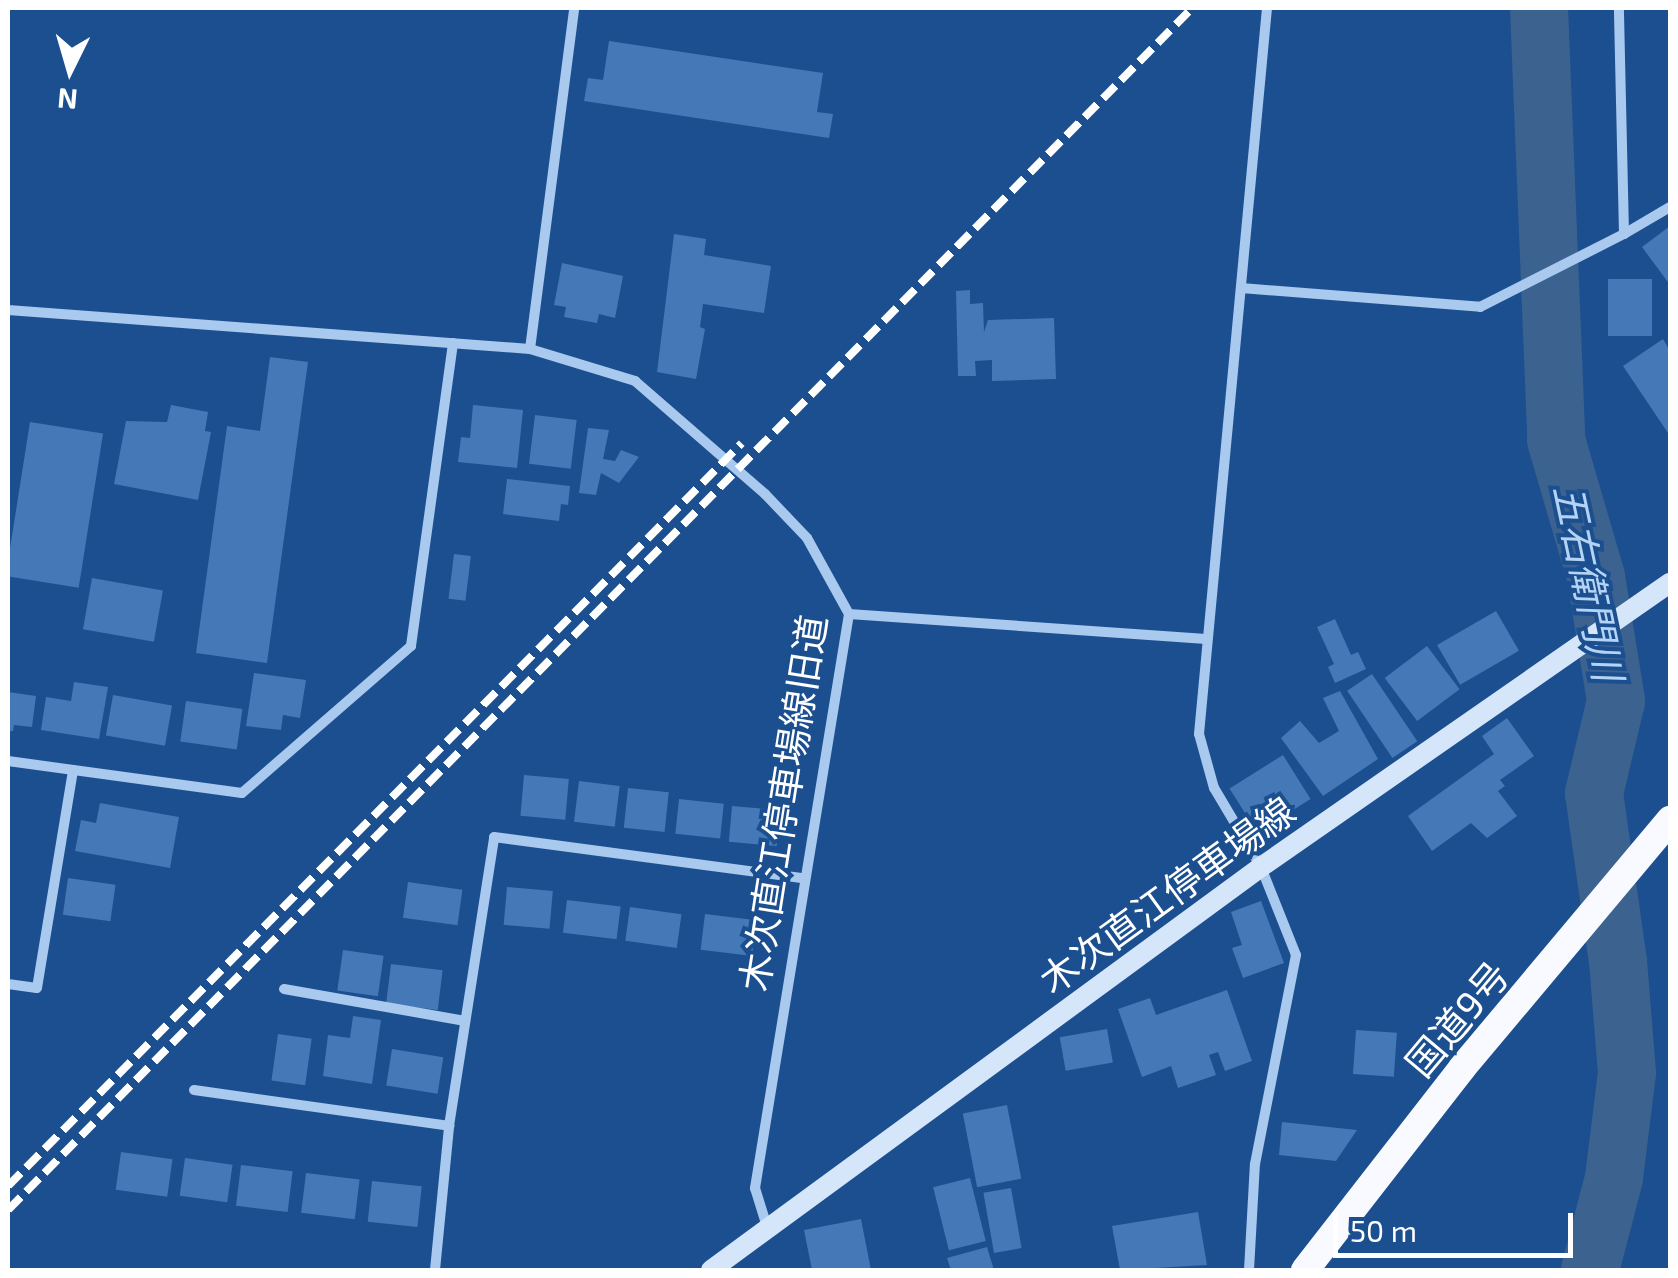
<!DOCTYPE html>
<html>
<head>
<meta charset="utf-8">
<style>
	body { margin:0 }
	#map { position:relative; width:1678px; height:1278px; overflow:hidden; background:#1b4f8f; font-family:"Exo 2","Noto Sans JP",sans-serif }
	div>[style] { position:absolute }
	[style*='--x'] { left:calc(var(--x)*1px); top:calc(var(--y)*1px); width:calc(var(--w)*1px); rotate:calc(var(--a)*1deg) }
	.river>* { height:58px; margin:-29px; padding:0 29px; transform-origin:29px; border-radius:29px; background:#3c6290 }
	.building>* { inset:0; background:#4478b7; transform-origin:0 0 }
	.minor>* { height:10px; margin:-5px; padding:0 5px; transform-origin:5px; border-radius:5px; background:#a9c9ee }
	.secondary>* { height:20px; margin:-10px; padding:0 10px; transform-origin:10px; border-radius:10px; background:#d6e6fa }
	.trunk>* { height:28px; margin:-14px; padding:0 14px; transform-origin:14px; border-radius:14px; background:#f8faff }
	.rail>* { height:8px; margin-top:-4px; transform-origin:0; background:repeating-linear-gradient(90deg,#fff 0 18px,transparent 0 26px) }
	span { translate:-50% -50%; white-space:nowrap; text-align:center; line-height:1.15; -webkit-text-stroke:8px #1b4f8f; paint-order:stroke }
	.street-label { font-size:38px; color:#fff }
	.water-label { font-size:40px; color:#b5d3f5; font-style:italic }
	.frame { position:absolute; inset:0; border:10px solid #fff; pointer-events:none }
	.north { position:absolute; left:20px; top:20px; width:100px; height:100px; -webkit-text-stroke:8px #1b4f8f; paint-order:stroke; rotate:185deg; font-size:28px; font-weight:700; line-height:40px; text-align:center; color:#fff }
	.north::after { content:''; display:block; margin:auto; width:35px; height:45px; background:#fff; clip-path:polygon(50% 0,100% 100%,50% 72%,0 100%) }
	.scale { position:absolute; left:1333px; top:1213px; width:240px; height:45px; box-sizing:border-box; border:5px solid #fff; border-top:0; padding-left:12px; font-size:30px; line-height:35px; white-space:nowrap; color:#fff; -webkit-text-stroke:8px #1b4f8f; paint-order:stroke }
</style>
</head>
<body>
<div id="map">
	<div class="river">
		<div style="--x:1539;--y:8;--w:432;--a:87.7"></div>
		<div style="--x:1556;--y:440;--w:143;--a:73.7"></div>
		<div style="--x:1596;--y:577;--w:126;--a:80.8"></div>
		<div style="--x:1616;--y:701;--w:95;--a:103.4"></div>
		<div style="--x:1594;--y:793;--w:170;--a:81.9"></div>
		<div style="--x:1618;--y:961;--w:112;--a:85.4"></div>
		<div style="--x:1627;--y:1073;--w:106;--a:97.1"></div>
		<div style="--x:1614;--y:1178;--w:95;--a:104.6"></div>
	</div>
	<div class="building">
		<div style="clip-path:polygon(609px 41px,823px 73px,817px 112px,833px 114px,829px 138px,584px 101px,588px 78px,603px 80px)"></div>
		<div style="clip-path:polygon(1670px 226px,1670px 285px,1642px 247px)"></div>
		<div style="clip-path:polygon(674px 234px,706px 239px,704px 255px,771px 266px,764px 313px,703px 304px,700px 327px,705px 329px,696px 379px,657px 372px)"></div>
		<div style="clip-path:polygon(562px 263px,623px 276px,615px 318px,599px 314px,597px 323px,564px 317px,566px 307px,554px 305px)"></div>
		<div style="left:1608px;top:279px;width:44px;height:57px"></div>
		<div style="clip-path:polygon(970px 290px,970px 304px,983px 303px,984px 332px,988px 320px,1054px 318px,1056px 379px,992px 381px,992px 360px,975px 361px,976px 376px,958px 376px,956px 291px)"></div>
		<div style="clip-path:polygon(1663px 339px,1670px 351px,1670px 436px,1623px 366px)"></div>
		<div style="clip-path:polygon(270px 357px,308px 362px,267px 663px,196px 653px,227px 426px,260px 431px)"></div>
		<div style="clip-path:polygon(171px 405px,208px 412px,205px 431px,211px 432px,198px 500px,114px 484px,126px 421px,167px 422px)"></div>
		<div style="clip-path:polygon(473px 405px,523px 410px,517px 468px,458px 462px,461px 437px,470px 438px)"></div>
		<div style="left:535px;top:415px;width:42px;height:49px;rotate:7deg"></div>
		<div style="left:30px;top:422px;width:74px;height:156px;rotate:9deg"></div>
		<div style="clip-path:polygon(588px 428px,609px 430px,603px 459px,615px 461px,621px 450px,639px 457px,619px 483px,601px 473px,596px 495px,579px 493px)"></div>
		<div style="clip-path:polygon(507px 479px,570px 486px,568px 505px,561px 504px,559px 521px,503px 514px)"></div>
		<div style="left:454px;top:554px;width:17px;height:45px;rotate:7deg"></div>
		<div style="left:92px;top:578px;width:72px;height:52px;rotate:10deg"></div>
		<div style="left:1496px;top:611px;width:46px;height:68px;rotate:60deg"></div>
		<div style="clip-path:polygon(1335px 619px,1351px 655px,1358px 652px,1366px 669px,1335px 683px,1328px 667px,1334px 664px,1317px 627px)"></div>
		<div style="left:1427px;top:646px;width:54px;height:53px;rotate:53deg"></div>
		<div style="clip-path:polygon(254px 673px,306px 680px,300px 718px,283px 715px,281px 730px,246px 726px)"></div>
		<div style="left:1372px;top:674px;width:81px;height:30px;rotate:56deg"></div>
		<div style="clip-path:polygon(74px 682px,108px 687px,99px 739px,41px 730px,46px 697px,71px 701px)"></div>
		<div style="clip-path:polygon(1340px 691px,1378px 759px,1323px 796px,1281px 738px,1300px 721px,1319px 743px,1339px 731px,1323px 698px)"></div>
		<div style="clip-path:polygon(8px 692px,36px 696px,32px 727px,14px 725px,13px 731px,8px 731px)"></div>
		<div style="left:113px;top:695px;width:60px;height:41px;rotate:10deg"></div>
		<div style="left:186px;top:701px;width:57px;height:41px;rotate:8deg"></div>
		<div style="clip-path:polygon(1507px 718px,1534px 756px,1500px 780px,1505px 786px,1498px 791px,1517px 816px,1487px 838px,1471px 823px,1432px 851px,1408px 816px,1494px 754px,1482px 736px)"></div>
		<div style="left:1283px;top:755px;width:52px;height:63px;rotate:58deg"></div>
		<div style="left:524px;top:775px;width:45px;height:41px;rotate:5deg"></div>
		<div style="left:579px;top:781px;width:41px;height:41px;rotate:7deg"></div>
		<div style="left:628px;top:788px;width:41px;height:40px;rotate:6deg"></div>
		<div style="left:679px;top:799px;width:45px;height:35px;rotate:6deg"></div>
		<div style="clip-path:polygon(100px 803px,179px 817px,170px 868px,75px 851px,81px 820px,96px 823px)"></div>
		<div style="left:732px;top:806px;width:48px;height:36px;rotate:5deg"></div>
		<div style="left:68px;top:878px;width:48px;height:37px;rotate:8deg"></div>
		<div style="left:408px;top:882px;width:55px;height:36px;rotate:8deg"></div>
		<div style="left:507px;top:887px;width:46px;height:38px;rotate:5deg"></div>
		<div style="left:567px;top:900px;width:54px;height:33px;rotate:7deg"></div>
		<div style="clip-path:polygon(1261px 901px,1284px 963px,1243px 978px,1232px 948px,1242px 945px,1231px 912px)"></div>
		<div style="left:630px;top:907px;width:52px;height:34px;rotate:8deg"></div>
		<div style="left:705px;top:914px;width:52px;height:36px;rotate:7deg"></div>
		<div style="left:343px;top:950px;width:41px;height:41px;rotate:8deg"></div>
		<div style="left:391px;top:964px;width:52px;height:40px;rotate:7deg"></div>
		<div style="clip-path:polygon(1227px 990px,1252px 1061px,1225px 1071px,1218px 1052px,1209px 1055px,1216px 1075px,1178px 1088px,1171px 1066px,1142px 1077px,1118px 1009px,1150px 998px,1156px 1015px)"></div>
		<div style="clip-path:polygon(353px 1016px,381px 1020px,372px 1084px,323px 1076px,328px 1035px,350px 1038px)"></div>
		<div style="left:1107px;top:1029px;width:34px;height:48px;rotate:80deg"></div>
		<div style="left:1356px;top:1030px;width:41px;height:44px;rotate:4deg"></div>
		<div style="left:278px;top:1034px;width:34px;height:47px;rotate:8deg"></div>
		<div style="left:392px;top:1049px;width:52px;height:37px;rotate:9deg"></div>
		<div style="left:1007px;top:1105px;width:75px;height:45px;rotate:79deg"></div>
		<div style="clip-path:polygon(1282px 1122px,1357px 1130px,1336px 1161px,1279px 1155px)"></div>
		<div style="left:121px;top:1152px;width:52px;height:38px;rotate:8deg"></div>
		<div style="left:185px;top:1158px;width:48px;height:38px;rotate:8deg"></div>
		<div style="left:241px;top:1165px;width:52px;height:41px;rotate:7deg"></div>
		<div style="left:306px;top:1173px;width:54px;height:40px;rotate:7deg"></div>
		<div style="left:970px;top:1178px;width:65px;height:38px;rotate:76deg"></div>
		<div style="left:372px;top:1181px;width:50px;height:41px;rotate:6deg"></div>
		<div style="left:1011px;top:1188px;width:61px;height:28px;rotate:80deg"></div>
		<div style="clip-path:polygon(1198px 1212px,1207px 1265px,1120px 1270px,1112px 1226px)"></div>
		<div style="clip-path:polygon(861px 1219px,871px 1270px,812px 1270px,804px 1230px)"></div>
		<div style="clip-path:polygon(987px 1247px,994px 1270px,951px 1270px,947px 1258px)"></div>
	</div>
	<div class="minor">
		<div style="--x:1624;--y:234;--w:53;--a:-30.4"></div>
		<div style="--x:1241;--y:288;--w:240;--a:4.5"></div>
		<div style="--x:1480;--y:307;--w:161;--a:-26.9"></div>
		<div style="--x:1624;--y:234;--w:226;--a:-91.3"></div>
		<div style="--x:8;--y:310;--w:523;--a:4.27"></div>
		<div style="--x:530;--y:349;--w:110;--a:16.9"></div>
		<div style="--x:635;--y:381;--w:172;--a:41"></div>
		<div style="--x:765;--y:494;--w:61;--a:46.3"></div>
		<div style="--x:807;--y:538;--w:87;--a:61.1"></div>
		<div style="--x:849;--y:614;--w:582;--a:99.3"></div>
		<div style="--x:755;--y:1188;--w:44;--a:72.8"></div>
		<div style="--x:530;--y:349;--w:344;--a:-82.6"></div>
		<div style="--x:849;--y:614;--w:358;--a:4"></div>
		<div style="--x:8;--y:761;--w:236;--a:7.8"></div>
		<div style="--x:242;--y:793;--w:224;--a:-41"></div>
		<div style="--x:411;--y:646;--w:306;--a:-82.1"></div>
		<div style="--x:8;--y:984;--w:29;--a:8"></div>
		<div style="--x:37;--y:988;--w:221;--a:-80.6"></div>
		<div style="--x:284;--y:989;--w:184;--a:10"></div>
		<div style="--x:194;--y:1090;--w:258;--a:8"></div>
		<div style="--x:435;--y:1270;--w:145;--a:-84.4"></div>
		<div style="--x:449;--y:1126;--w:292;--a:-81.1"></div>
		<div style="--x:494;--y:837;--w:312;--a:7.6"></div>
		<div style="--x:1249;--y:1270;--w:106;--a:-86.8"></div>
		<div style="--x:1255;--y:1164;--w:213;--a:-78.9"></div>
		<div style="--x:1296;--y:955;--w:95;--a:-111.7"></div>
		<div style="--x:1261;--y:867;--w:92;--a:-120.7"></div>
		<div style="--x:1214;--y:788;--w:56;--a:-105.5"></div>
		<div style="--x:1199;--y:734;--w:729;--a:-84.65"></div>
	</div>
	<div class="secondary">
		<div style="--x:711;--y:1270;--w:682;--a:-36.23"></div>
		<div style="--x:1261;--y:867;--w:498;--a:-34.8"></div>
	</div>
	<div class="trunk">
		<div style="--x:1305;--y:1270;--w:256;--a:-52.1"></div>
		<div style="--x:1462;--y:1068;--w:324;--a:-50"></div>
	</div>
	<div class="rail">
		<div style="--x:8;--y:1186;--w:1044;--a:-45.35"></div>
		<div style="--x:8;--y:1210;--w:1687;--a:-45.43"></div>
	</div>
	<div class="street-label">
		<span style="left:783px;top:803px;rotate:-81deg">木次直江停車場線旧道</span>
		<span style="left:1167px;top:895px;rotate:-36deg">木次直江停車場線</span>
		<span style="left:1457px;top:1019px;rotate:-50deg">国道9号</span>
	</div>
	<div class="water-label">
		<span style="left:1590px;top:582px;rotate:78deg">五右衛門川</span>
	</div>
	<div class="frame"></div>
	<div class="north">N</div>
	<div class="scale">50 m</div>
</div>
</body>
</html>
